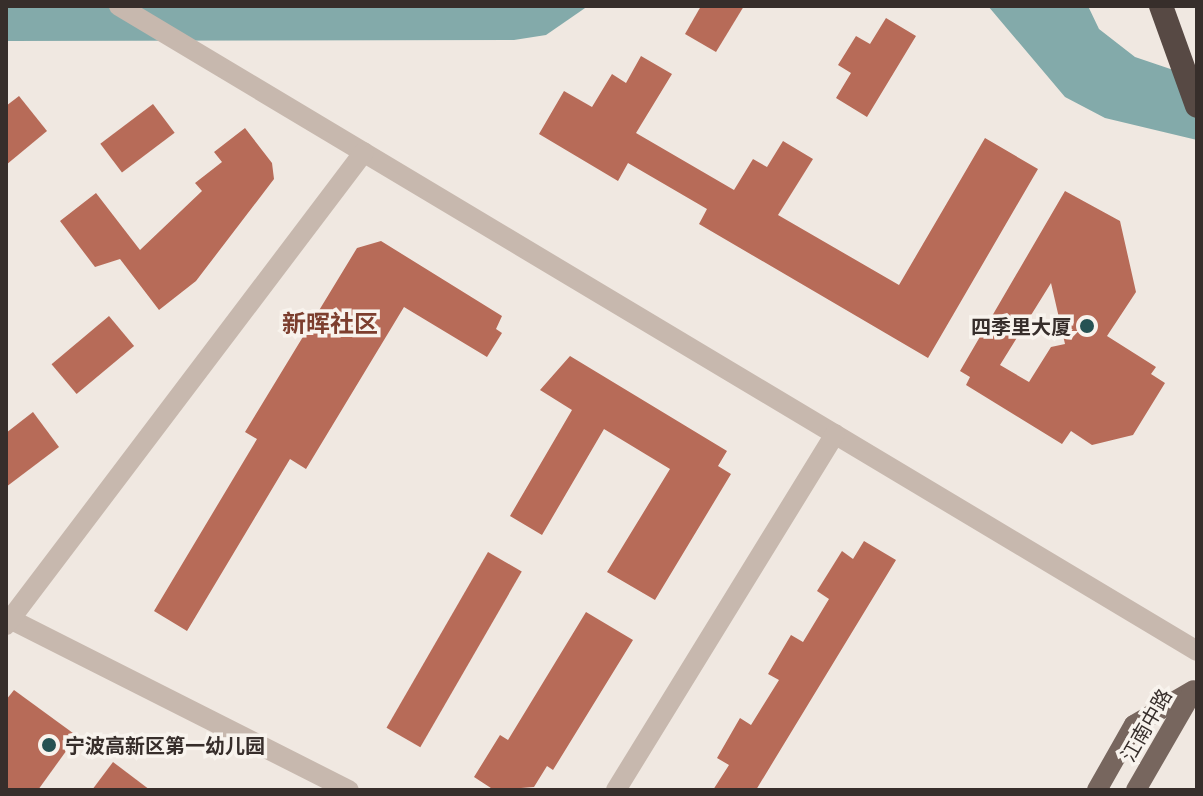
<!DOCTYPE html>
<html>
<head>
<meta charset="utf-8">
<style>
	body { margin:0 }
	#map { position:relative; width:1203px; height:796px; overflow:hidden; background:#f0e8e1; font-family:"Noto Sans","Noto Sans SC",sans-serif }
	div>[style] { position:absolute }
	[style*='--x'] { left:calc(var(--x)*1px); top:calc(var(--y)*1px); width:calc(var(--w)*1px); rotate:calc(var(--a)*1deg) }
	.water>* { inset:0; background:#83aaaa }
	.building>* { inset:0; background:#b76b58; transform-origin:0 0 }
	.minor>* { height:20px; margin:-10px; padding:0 10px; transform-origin:10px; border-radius:10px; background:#c7b8ae }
	.major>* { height:20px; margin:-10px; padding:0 10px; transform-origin:10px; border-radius:10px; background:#77665e }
	.highway>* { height:24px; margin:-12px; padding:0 12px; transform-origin:12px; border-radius:12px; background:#574944 }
	.dots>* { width:22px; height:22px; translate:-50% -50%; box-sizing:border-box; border:4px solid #f8f3ed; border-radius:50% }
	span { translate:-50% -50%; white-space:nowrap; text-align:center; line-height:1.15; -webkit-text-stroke:7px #f8f3ed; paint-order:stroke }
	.poi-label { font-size:20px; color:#372e2b; font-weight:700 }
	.right { translate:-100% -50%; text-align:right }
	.left { translate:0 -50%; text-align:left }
	.street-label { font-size:20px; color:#372e2b }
	.quarter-label { font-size:24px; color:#7c3e2e; font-weight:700 }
	.frame { position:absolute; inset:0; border:8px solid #372e2b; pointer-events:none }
</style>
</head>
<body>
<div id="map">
	<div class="water">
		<div style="clip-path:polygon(6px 6px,588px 6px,546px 35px,514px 40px,6px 41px)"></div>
		<div style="clip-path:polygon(988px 6px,1088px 6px,1099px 29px,1135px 57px,1197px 78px,1197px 140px,1105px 118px,1065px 97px)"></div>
	</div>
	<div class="building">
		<div style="clip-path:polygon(701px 6px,744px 6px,716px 52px,685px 34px)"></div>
		<div style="clip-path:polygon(886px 18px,916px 36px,867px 117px,836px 98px,851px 73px,838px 65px,856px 36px,870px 44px)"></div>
		<div style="clip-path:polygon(641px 56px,672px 74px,636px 133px,734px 190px,753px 159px,767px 167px,783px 141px,813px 159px,778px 215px,899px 285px,985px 138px,1038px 169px,928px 358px,699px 224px,707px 209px,628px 163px,618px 181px,539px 134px,564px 91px,592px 107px,612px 74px,626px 83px)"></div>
		<div style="clip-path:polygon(19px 96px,47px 131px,6px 165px,6px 106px)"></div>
		<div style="left:153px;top:104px;width:36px;height:66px;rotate:53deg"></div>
		<div style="clip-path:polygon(245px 128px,272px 163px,274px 179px,196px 281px,159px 310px,120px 259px,95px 267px,60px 221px,96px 193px,140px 250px,202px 191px,195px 183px,222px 162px,214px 152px)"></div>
		<div style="clip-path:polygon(evenodd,1065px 191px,1120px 221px,1136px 292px,1107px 336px,1156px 367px,1151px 374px,1165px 383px,1133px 435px,1092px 445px,1071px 431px,1062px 444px,966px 385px,970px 377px,960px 371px,1065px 191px,1051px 283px,1065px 344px,1051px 347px,1029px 382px,1000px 365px,1051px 283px)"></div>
		<div style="clip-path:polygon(381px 241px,502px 316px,496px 329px,502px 333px,487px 357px,404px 307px,306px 469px,290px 459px,187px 631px,154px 611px,257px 439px,245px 432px,357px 248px)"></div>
		<div style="left:109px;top:316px;width:39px;height:75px;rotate:50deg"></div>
		<div style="clip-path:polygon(570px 356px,727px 451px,718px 466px,731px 474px,655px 600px,607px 572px,670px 469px,604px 429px,542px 535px,510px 516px,572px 410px,540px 390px)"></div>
		<div style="clip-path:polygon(33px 412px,59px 447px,6px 487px,6px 433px)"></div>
		<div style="clip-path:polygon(864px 541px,896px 560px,756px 790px,713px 790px,729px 765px,717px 758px,740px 718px,751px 725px,779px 680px,768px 674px,791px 635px,803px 642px,829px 599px,817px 591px,842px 551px,853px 559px)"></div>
		<div style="left:488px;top:552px;width:39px;height:203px;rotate:30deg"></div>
		<div style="clip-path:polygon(586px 612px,633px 640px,553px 770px,547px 766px,534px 787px,494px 790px,474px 777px,500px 735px,508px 740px)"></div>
		<div style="clip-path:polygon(14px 690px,77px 736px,38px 790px,6px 790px,6px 700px)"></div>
		<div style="clip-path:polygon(113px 762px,150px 790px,92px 790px)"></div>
	</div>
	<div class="minor">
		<div style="--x:119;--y:6;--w:1256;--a:30.89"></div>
		<div style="--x:6;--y:617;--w:384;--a:26.8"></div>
		<div style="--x:6;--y:625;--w:593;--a:-52.88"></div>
		<div style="--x:616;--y:790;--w:418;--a:-58.4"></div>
	</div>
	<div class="major">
		<div style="--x:1097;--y:790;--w:75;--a:-60.4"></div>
		<div style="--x:1134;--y:725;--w:69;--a:-30.3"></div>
		<div style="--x:1136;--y:790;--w:112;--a:-60"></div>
	</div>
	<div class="highway">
		<div style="--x:1161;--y:6;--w:106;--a:70.2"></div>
	</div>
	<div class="dots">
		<div style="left:1087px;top:326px;background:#265253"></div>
		<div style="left:49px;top:745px;background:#265253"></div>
	</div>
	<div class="poi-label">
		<span class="right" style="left:1071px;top:326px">四季里大厦</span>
		<span class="left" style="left:65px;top:745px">宁波高新区第一幼儿园</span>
	</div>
	<div class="street-label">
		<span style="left:1146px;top:725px;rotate:-60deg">江南中路</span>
	</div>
	<div class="quarter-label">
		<span style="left:330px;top:323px">新晖社区</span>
	</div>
	<div class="frame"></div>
</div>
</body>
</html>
